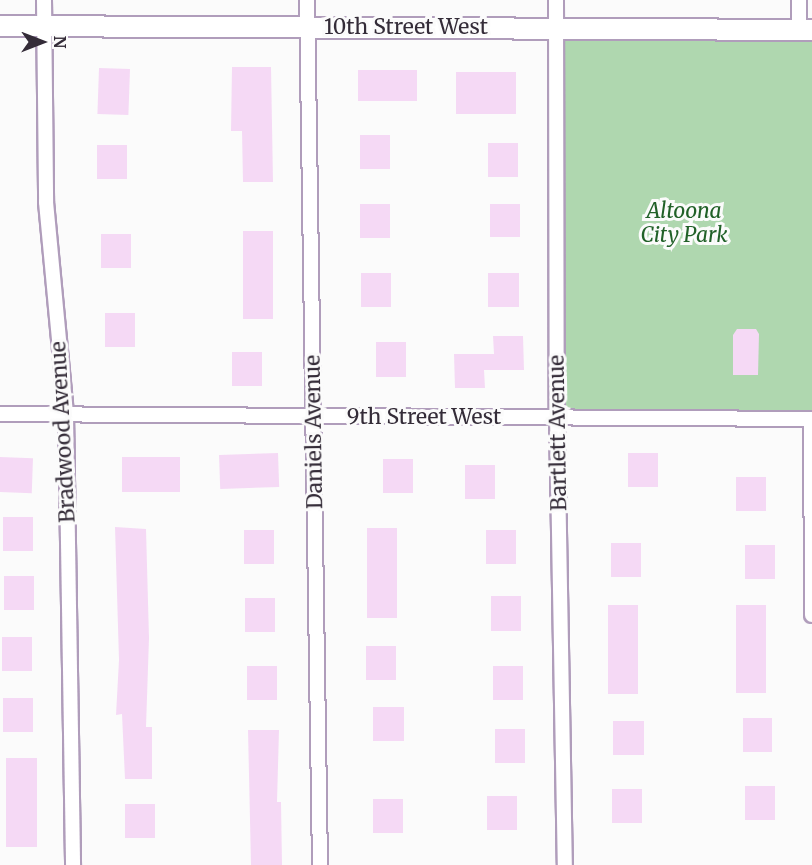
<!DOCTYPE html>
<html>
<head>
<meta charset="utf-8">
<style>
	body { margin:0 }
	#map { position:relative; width:812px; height:865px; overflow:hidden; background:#fbfbfb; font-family:Merriweather,serif }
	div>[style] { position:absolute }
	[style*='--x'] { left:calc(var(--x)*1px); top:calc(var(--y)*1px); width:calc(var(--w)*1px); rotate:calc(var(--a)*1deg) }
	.green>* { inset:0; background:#afd7af; transform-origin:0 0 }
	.building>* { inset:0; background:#f5d9f5; transform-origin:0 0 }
	.roads { filter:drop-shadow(2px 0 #b09dbb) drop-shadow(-2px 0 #b09dbb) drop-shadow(0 2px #b09dbb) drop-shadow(0 -2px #b09dbb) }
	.street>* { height:14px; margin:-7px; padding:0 7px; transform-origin:7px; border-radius:7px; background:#fff }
	.secondary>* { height:20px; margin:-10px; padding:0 10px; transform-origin:10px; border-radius:10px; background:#fff }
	span { translate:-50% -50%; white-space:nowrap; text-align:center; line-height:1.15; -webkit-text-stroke:6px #fbfbfb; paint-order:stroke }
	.street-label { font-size:21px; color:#342c38 }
	.park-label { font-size:21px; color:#216128; font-style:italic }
	.north { position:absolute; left:12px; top:12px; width:60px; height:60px; -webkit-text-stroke:4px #fbfbfb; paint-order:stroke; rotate:90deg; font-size:16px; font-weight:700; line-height:24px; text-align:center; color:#342c38 }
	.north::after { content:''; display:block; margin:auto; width:21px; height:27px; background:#342c38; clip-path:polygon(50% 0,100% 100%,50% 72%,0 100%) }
</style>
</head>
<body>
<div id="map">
	<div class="green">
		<div style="left:556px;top:28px;width:256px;height:389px"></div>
	</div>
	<div class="building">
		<div style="clip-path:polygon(232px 67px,271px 67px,273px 182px,243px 182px,242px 131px,231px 131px)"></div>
		<div style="left:130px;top:69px;width:46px;height:31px;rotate:92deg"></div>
		<div style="left:358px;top:70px;width:59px;height:31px"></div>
		<div style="left:456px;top:72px;width:60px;height:42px"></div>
		<div style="left:360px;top:135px;width:30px;height:34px"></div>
		<div style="left:488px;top:143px;width:30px;height:34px"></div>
		<div style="left:97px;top:145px;width:30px;height:34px"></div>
		<div style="left:360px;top:204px;width:30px;height:34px"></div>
		<div style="left:490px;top:204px;width:30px;height:33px"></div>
		<div style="left:243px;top:231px;width:30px;height:88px"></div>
		<div style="left:101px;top:234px;width:30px;height:34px"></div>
		<div style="left:361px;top:273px;width:30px;height:34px"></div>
		<div style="left:488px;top:273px;width:31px;height:34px"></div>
		<div style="left:105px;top:313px;width:30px;height:34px"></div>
		<div style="clip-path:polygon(737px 329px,756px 329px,759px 334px,758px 375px,733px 375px,733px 335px)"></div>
		<div style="clip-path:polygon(493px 336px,523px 336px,524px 370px,484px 370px,485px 388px,455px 388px,454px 354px,494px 354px)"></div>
		<div style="left:376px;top:342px;width:30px;height:35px"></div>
		<div style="left:232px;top:352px;width:30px;height:34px"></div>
		<div style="left:278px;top:453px;width:34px;height:59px;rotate:88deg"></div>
		<div style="left:628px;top:453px;width:30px;height:34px"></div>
		<div style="left:0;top:457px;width:33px;height:35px;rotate:2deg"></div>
		<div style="left:122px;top:457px;width:58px;height:35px"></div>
		<div style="left:383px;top:459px;width:30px;height:34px"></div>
		<div style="left:465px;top:465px;width:30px;height:34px"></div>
		<div style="left:736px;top:477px;width:30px;height:34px"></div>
		<div style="left:3px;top:517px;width:30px;height:34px"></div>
		<div style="clip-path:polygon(115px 527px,146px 529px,149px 638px,146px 727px,152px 727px,152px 779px,125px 779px,122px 714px,116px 715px,119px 660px)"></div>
		<div style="left:367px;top:528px;width:30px;height:90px"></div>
		<div style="left:244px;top:530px;width:30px;height:34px"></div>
		<div style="left:486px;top:530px;width:30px;height:34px"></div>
		<div style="left:611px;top:543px;width:30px;height:34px"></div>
		<div style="left:745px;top:545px;width:30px;height:34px"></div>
		<div style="left:4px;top:576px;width:30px;height:34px"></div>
		<div style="left:491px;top:596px;width:30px;height:35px"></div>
		<div style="left:245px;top:598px;width:30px;height:34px"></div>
		<div style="left:608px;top:605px;width:30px;height:89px"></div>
		<div style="left:736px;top:605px;width:30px;height:88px"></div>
		<div style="left:2px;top:637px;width:30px;height:34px"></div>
		<div style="left:366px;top:646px;width:30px;height:34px"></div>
		<div style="left:247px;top:666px;width:30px;height:34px"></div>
		<div style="left:493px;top:666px;width:30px;height:34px"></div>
		<div style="left:3px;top:698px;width:30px;height:34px"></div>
		<div style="left:373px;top:707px;width:31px;height:34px"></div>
		<div style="left:743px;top:718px;width:29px;height:34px"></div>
		<div style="left:613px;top:721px;width:31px;height:34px"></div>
		<div style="left:495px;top:729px;width:30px;height:34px"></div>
		<div style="clip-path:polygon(248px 730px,279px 730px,277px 802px,281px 802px,282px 865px,251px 865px)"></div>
		<div style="left:6px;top:758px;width:31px;height:89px"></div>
		<div style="left:745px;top:786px;width:30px;height:34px"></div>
		<div style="left:612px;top:789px;width:30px;height:34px"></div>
		<div style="left:487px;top:796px;width:30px;height:34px"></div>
		<div style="left:373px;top:799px;width:30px;height:34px"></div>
		<div style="left:125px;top:804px;width:30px;height:34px"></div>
	</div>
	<div class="roads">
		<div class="street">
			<div style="--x:44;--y:0;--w:202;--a:89.4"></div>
			<div style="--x:46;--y:202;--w:214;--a:84.6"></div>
			<div style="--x:66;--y:415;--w:450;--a:89.1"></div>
			<div style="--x:307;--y:0;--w:865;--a:89.14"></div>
			<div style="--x:556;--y:0;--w:417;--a:89.9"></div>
			<div style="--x:557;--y:417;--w:448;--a:89"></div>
			<div style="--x:799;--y:29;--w:29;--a:-90"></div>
			<div style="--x:0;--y:414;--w:812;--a:0.35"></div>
			<div style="--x:811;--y:419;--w:196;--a:89.7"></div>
		</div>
		<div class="secondary">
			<div style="--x:0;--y:26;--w:812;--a:0.28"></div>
		</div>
	</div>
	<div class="street-label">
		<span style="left:406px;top:27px">10th Street West</span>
		<span style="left:424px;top:417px">9th Street West</span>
		<span style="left:63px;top:432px;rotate:-93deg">Bradwood Avenue</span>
		<span style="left:314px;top:432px;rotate:-91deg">Daniels Avenue</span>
		<span style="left:558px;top:433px;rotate:-91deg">Bartlett Avenue</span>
	</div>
	<div class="park-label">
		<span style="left:684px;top:223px">Altoona<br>City Park</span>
	</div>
	<div class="north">N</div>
</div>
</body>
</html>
